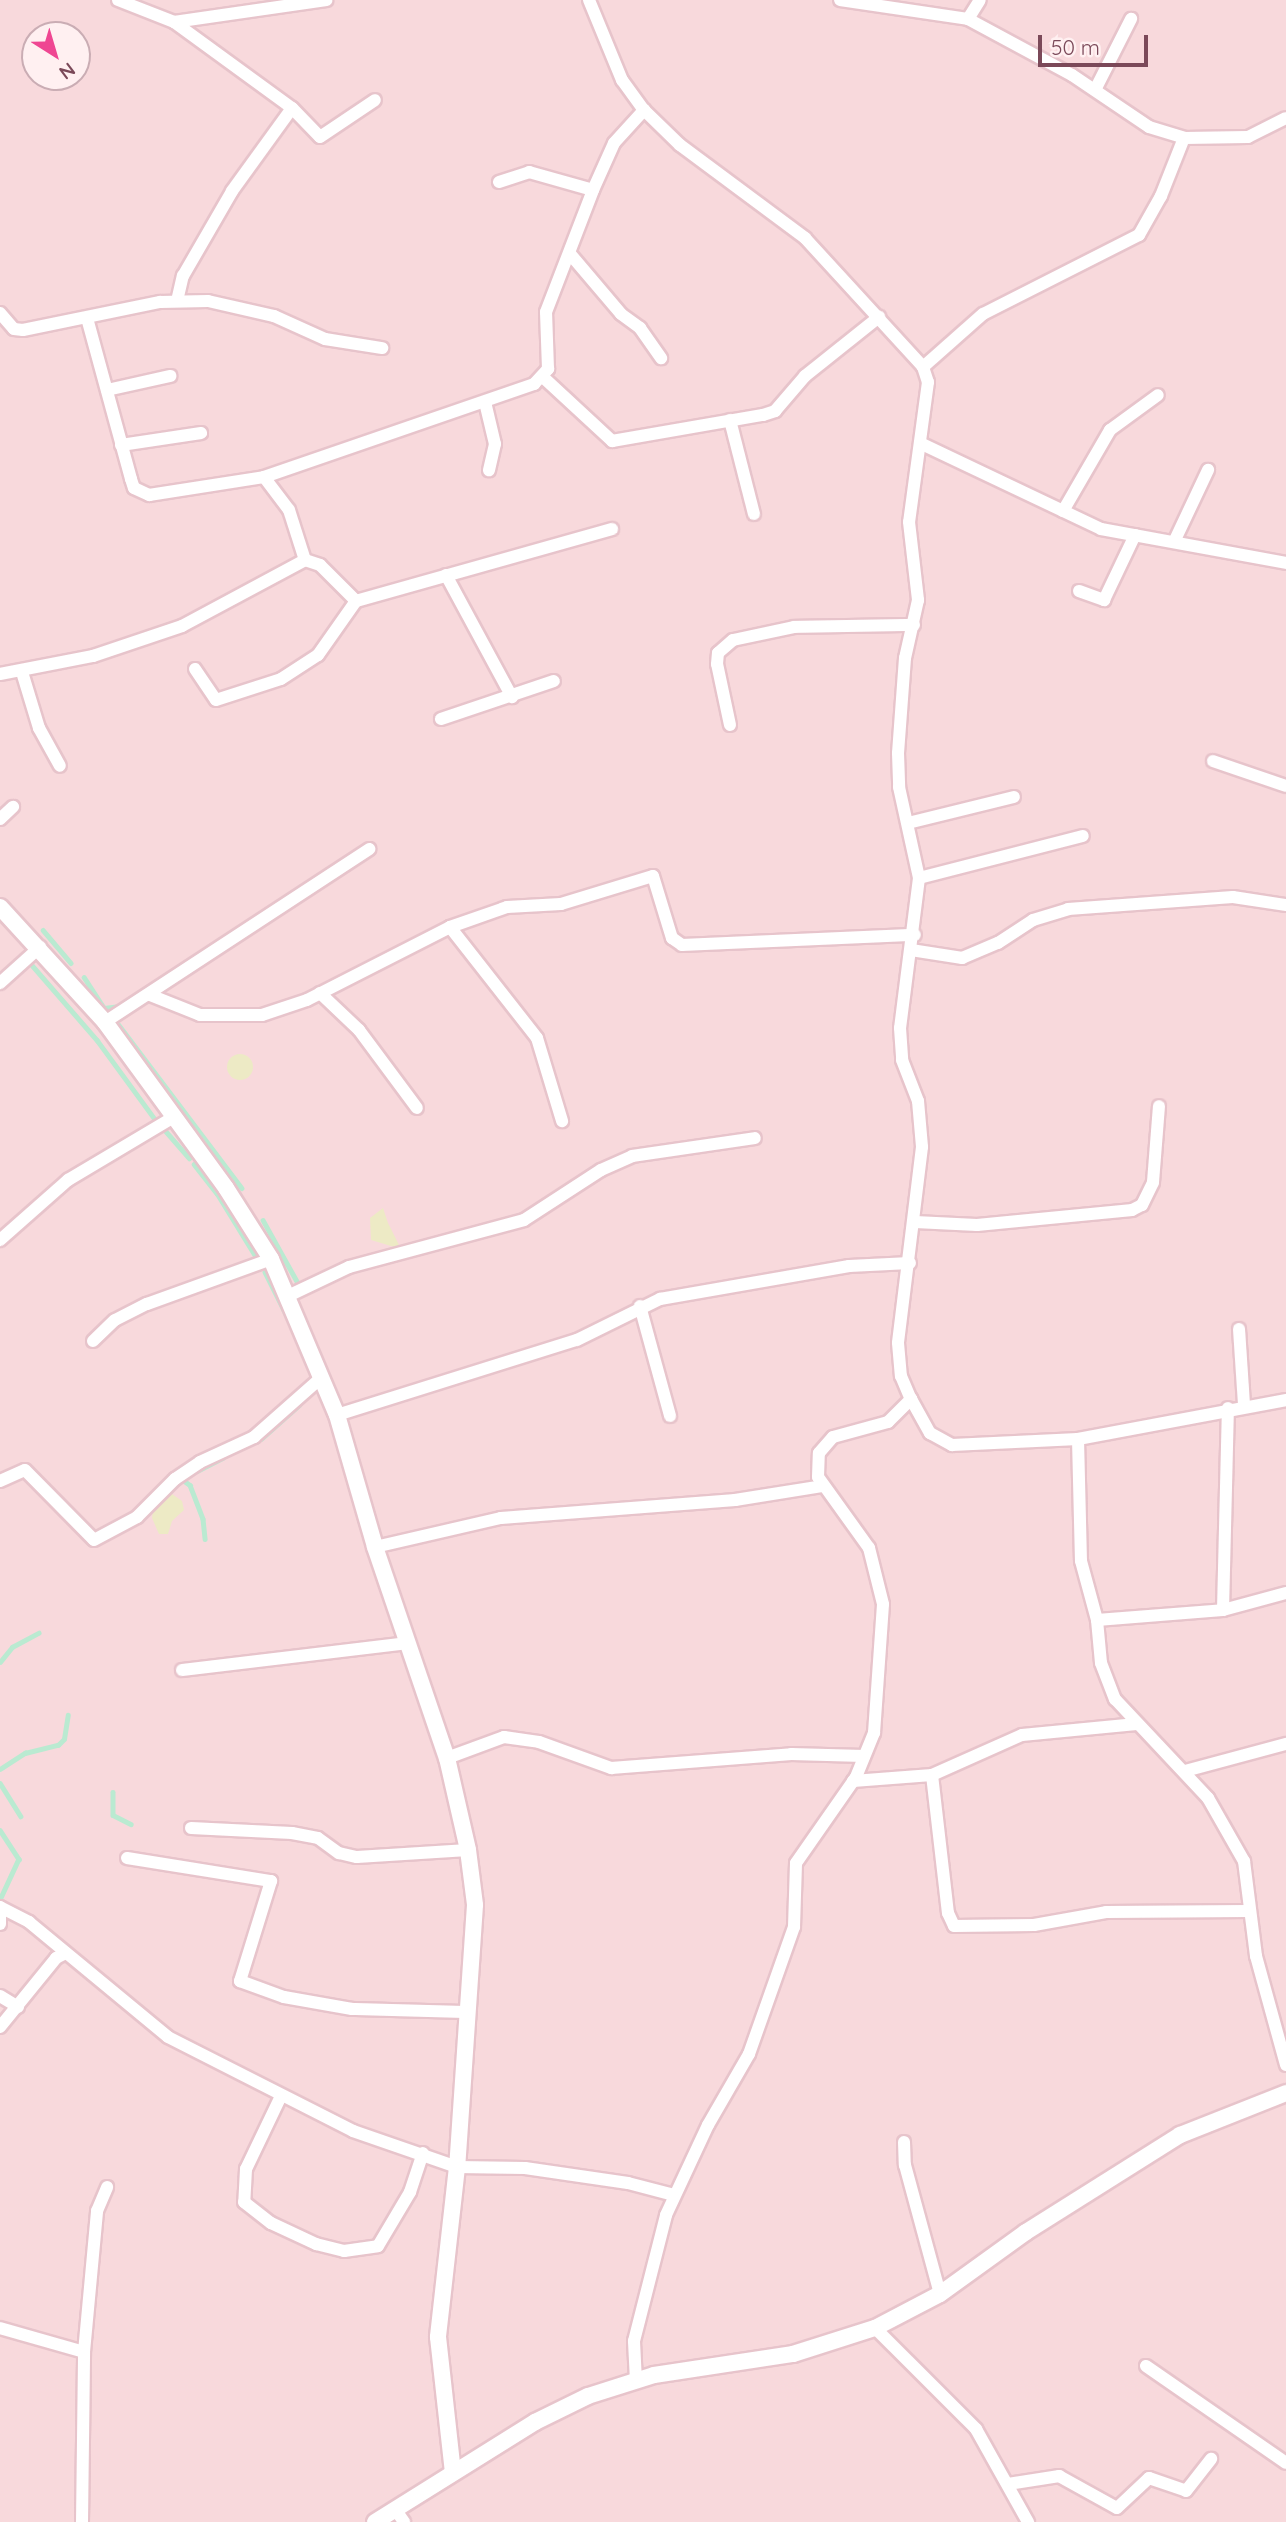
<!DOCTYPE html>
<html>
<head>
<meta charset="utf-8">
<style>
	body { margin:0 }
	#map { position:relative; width:1286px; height:2522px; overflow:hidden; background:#fee8ea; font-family:Quicksand,sans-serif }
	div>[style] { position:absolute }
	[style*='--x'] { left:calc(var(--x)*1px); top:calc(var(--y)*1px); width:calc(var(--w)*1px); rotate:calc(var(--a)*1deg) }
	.residential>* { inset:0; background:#f8d9dc }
	.green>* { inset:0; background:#edeac5 }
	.round { border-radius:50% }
	.stream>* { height:4.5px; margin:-2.25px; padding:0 2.25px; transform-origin:2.25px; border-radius:2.25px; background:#baead1 }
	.roads { filter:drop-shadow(2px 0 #e7c4cb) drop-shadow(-2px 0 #e7c4cb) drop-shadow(0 2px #e7c4cb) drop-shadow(0 -2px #e7c4cb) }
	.minor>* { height:12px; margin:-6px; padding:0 6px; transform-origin:6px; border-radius:6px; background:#fff }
	.tertiary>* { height:16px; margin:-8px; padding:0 8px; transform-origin:8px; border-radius:8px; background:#fff }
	span { translate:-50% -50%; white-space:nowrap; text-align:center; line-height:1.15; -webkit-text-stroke:7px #fff0f1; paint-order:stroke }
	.north { position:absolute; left:21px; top:21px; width:70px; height:70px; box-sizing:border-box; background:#fff0f1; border:2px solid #caadb4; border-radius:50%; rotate:143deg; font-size:19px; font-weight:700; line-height:28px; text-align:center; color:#7b4959 }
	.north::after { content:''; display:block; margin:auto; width:24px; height:32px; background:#ef4692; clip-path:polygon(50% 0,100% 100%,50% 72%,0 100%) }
	.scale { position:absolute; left:1038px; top:35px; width:110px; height:32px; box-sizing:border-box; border:4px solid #7b4959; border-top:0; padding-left:9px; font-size:21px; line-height:24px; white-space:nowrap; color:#7b4959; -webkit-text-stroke:5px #fff0f1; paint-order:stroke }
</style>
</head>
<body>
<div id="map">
	<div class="residential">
		<div style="clip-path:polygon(evenodd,0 0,1286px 0,1286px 2522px,0 2522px,0 0,35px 35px,77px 35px,77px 77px,35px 77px,35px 35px)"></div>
	</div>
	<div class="green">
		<div class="round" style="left:227px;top:1054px;width:26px;height:26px"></div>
		<div style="clip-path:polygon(383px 1208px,388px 1223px,401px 1249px,371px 1240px,370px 1218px)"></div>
		<div style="clip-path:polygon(172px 1494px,182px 1501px,184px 1510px,172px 1521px,168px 1534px,159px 1534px,152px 1518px,154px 1502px)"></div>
	</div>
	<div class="stream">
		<div style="--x:43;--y:930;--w:43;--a:49.7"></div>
		<div style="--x:31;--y:964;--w:101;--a:49"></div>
		<div style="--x:97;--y:1040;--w:102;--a:53.8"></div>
		<div style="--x:84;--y:977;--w:37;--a:57"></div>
		<div style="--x:104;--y:1008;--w:16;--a:-7"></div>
		<div style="--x:119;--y:1025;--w:204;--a:53"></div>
		<div style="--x:163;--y:1128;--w:40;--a:49"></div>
		<div style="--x:194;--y:1164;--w:37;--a:52"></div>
		<div style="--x:217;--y:1193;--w:79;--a:58.5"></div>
		<div style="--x:263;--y:1220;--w:74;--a:61"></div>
		<div style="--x:265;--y:1272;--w:54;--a:63.4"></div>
		<div style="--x:261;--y:1439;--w:51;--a:-41.8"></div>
		<div style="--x:197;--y:1471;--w:29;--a:-27"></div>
		<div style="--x:183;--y:1480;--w:9;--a:36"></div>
		<div style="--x:190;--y:1485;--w:36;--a:69"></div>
		<div style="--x:203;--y:1519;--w:20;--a:84"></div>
		<div style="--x:0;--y:1662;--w:19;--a:-51"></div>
		<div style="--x:12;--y:1647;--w:30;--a:-28"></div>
		<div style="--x:0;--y:1769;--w:30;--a:-33"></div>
		<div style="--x:25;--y:1753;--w:34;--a:-14"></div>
		<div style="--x:58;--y:1745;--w:8;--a:-45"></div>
		<div style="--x:64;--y:1739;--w:24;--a:-81"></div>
		<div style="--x:0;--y:1783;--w:39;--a:58"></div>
		<div style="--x:113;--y:1792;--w:23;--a:90"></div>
		<div style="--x:113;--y:1815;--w:20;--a:27"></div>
		<div style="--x:0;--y:1830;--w:35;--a:57"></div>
		<div style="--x:19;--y:1859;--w:45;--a:114.9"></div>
	</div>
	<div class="roads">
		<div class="minor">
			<div style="--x:118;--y:0;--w:60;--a:21.4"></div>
			<div style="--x:174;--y:22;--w:154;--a:-8.2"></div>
			<div style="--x:589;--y:0;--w:87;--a:67.6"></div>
			<div style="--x:622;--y:80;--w:37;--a:54"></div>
			<div style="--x:644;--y:110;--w:50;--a:44.2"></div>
			<div style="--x:680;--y:145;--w:156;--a:36.6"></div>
			<div style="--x:805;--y:238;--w:175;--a:47.5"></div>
			<div style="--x:923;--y:367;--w:16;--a:72"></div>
			<div style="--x:928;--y:382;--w:141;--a:97.7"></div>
			<div style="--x:909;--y:522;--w:79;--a:83.4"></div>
			<div style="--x:918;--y:600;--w:59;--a:102.6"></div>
			<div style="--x:905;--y:658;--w:95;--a:94.2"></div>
			<div style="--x:898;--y:753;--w:34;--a:88"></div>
			<div style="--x:899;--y:787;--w:93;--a:77.6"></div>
			<div style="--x:919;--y:878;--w:151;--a:97.2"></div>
			<div style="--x:900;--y:1028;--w:32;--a:86"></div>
			<div style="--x:902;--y:1060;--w:44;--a:68.7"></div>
			<div style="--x:918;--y:1101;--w:46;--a:85"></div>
			<div style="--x:922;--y:1147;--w:197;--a:97"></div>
			<div style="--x:898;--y:1343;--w:33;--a:85"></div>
			<div style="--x:901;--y:1376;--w:25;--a:67"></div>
			<div style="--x:911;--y:1399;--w:39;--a:61"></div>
			<div style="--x:930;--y:1433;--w:25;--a:29"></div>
			<div style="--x:952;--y:1445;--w:126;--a:-2.7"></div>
			<div style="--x:1078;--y:1439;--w:212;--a:-10.6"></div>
			<div style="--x:840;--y:0;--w:129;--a:8.4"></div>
			<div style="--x:968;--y:19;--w:118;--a:28.3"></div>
			<div style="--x:1072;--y:75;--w:93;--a:34"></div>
			<div style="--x:1149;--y:127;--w:37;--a:17"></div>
			<div style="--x:1184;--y:138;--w:64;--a:-0.9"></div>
			<div style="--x:1248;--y:137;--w:42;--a:-26.6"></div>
			<div style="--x:968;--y:19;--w:22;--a:-58"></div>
			<div style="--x:174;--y:22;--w:146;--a:36.1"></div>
			<div style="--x:292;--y:108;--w:40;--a:46"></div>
			<div style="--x:320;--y:137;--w:66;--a:-33.9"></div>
			<div style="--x:1095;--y:90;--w:80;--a:-63.1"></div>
			<div style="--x:499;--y:182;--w:32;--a:-18"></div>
			<div style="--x:529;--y:172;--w:66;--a:15.7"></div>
			<div style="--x:571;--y:255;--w:77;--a:49.7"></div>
			<div style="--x:621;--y:314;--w:24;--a:36"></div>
			<div style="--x:640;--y:328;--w:37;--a:55"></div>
			<div style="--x:177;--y:301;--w:26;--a:-77"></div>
			<div style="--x:183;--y:276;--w:98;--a:-60"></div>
			<div style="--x:232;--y:191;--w:102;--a:-54.1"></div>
			<div style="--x:0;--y:313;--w:21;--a:49"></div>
			<div style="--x:14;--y:329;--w:9;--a:6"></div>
			<div style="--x:23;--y:330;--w:140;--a:-11.6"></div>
			<div style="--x:160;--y:302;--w:48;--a:-1.2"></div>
			<div style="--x:208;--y:301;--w:68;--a:12.8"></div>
			<div style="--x:274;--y:316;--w:56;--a:24.3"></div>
			<div style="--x:325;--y:339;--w:58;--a:9"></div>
			<div style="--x:87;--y:318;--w:167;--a:74.7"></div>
			<div style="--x:131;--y:479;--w:9;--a:72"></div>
			<div style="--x:134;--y:488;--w:17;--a:25"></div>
			<div style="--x:149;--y:495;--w:116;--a:-8.9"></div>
			<div style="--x:264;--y:477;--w:286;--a:-19"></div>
			<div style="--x:534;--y:384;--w:21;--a:-47"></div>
			<div style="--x:548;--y:369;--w:57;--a:-92"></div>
			<div style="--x:546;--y:312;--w:131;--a:-68.9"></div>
			<div style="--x:593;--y:190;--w:51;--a:-65.9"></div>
			<div style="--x:614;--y:143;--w:45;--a:-47.7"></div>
			<div style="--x:923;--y:367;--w:80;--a:-41.5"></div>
			<div style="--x:983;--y:314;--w:175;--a:-26.9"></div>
			<div style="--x:1139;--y:235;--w:45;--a:-60.6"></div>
			<div style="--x:1161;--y:196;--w:62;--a:-68.4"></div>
			<div style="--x:544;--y:378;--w:93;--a:42.8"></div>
			<div style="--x:612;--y:441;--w:153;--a:-9.8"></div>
			<div style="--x:763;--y:415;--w:13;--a:-18"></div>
			<div style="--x:775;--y:411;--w:46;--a:-49.4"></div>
			<div style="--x:805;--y:376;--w:95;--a:-38.6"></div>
			<div style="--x:107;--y:390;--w:65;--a:-12.5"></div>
			<div style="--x:485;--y:402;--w:43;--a:76.6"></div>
			<div style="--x:495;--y:444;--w:27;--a:103"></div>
			<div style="--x:730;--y:420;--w:97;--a:75.7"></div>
			<div style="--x:922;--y:444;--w:198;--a:25.4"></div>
			<div style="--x:1101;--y:529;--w:188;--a:10.4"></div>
			<div style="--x:121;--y:445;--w:81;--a:-8.5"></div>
			<div style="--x:264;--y:477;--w:41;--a:52.9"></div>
			<div style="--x:289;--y:510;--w:52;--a:72.3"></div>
			<div style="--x:1063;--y:511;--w:94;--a:-59.9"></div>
			<div style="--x:1110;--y:430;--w:59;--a:-36.1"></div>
			<div style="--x:1174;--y:542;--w:80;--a:-64.7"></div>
			<div style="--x:446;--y:575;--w:139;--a:61.6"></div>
			<div style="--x:1079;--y:591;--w:27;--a:20"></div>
			<div style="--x:1104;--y:600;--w:72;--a:-64.5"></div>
			<div style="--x:195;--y:669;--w:37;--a:56"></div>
			<div style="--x:216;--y:700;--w:68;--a:-17.9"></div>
			<div style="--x:281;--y:679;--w:44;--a:-33"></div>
			<div style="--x:318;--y:655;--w:66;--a:-54.9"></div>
			<div style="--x:22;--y:672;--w:59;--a:73.1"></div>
			<div style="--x:39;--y:728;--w:43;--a:61.1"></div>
			<div style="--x:0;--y:674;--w:95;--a:-11"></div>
			<div style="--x:93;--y:656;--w:94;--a:-18.6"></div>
			<div style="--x:182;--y:626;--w:140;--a:-28.2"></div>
			<div style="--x:305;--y:560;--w:16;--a:18"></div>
			<div style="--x:320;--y:565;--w:51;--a:45"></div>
			<div style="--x:356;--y:601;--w:266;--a:-15.7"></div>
			<div style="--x:441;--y:719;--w:119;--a:-18.6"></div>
			<div style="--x:730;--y:725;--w:62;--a:-102"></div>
			<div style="--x:717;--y:664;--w:11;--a:-85"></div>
			<div style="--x:718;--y:653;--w:20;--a:-41"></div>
			<div style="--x:733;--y:640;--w:62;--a:-12"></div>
			<div style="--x:794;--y:627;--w:120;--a:-1"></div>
			<div style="--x:1213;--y:761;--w:77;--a:18.9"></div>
			<div style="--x:0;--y:819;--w:18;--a:-43"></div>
			<div style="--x:908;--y:823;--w:109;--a:-13.8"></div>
			<div style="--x:919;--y:878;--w:169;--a:-14.4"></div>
			<div style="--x:450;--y:927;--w:141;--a:51.9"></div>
			<div style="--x:537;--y:1038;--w:87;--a:73.2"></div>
			<div style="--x:911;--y:950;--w:52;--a:8.9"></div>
			<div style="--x:962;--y:958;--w:39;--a:-23"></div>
			<div style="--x:998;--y:943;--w:42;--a:-33.3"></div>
			<div style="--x:1033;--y:920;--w:37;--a:-17"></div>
			<div style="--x:1068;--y:909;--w:165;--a:-4.2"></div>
			<div style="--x:1233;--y:897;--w:54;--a:8.6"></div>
			<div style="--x:0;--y:983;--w:54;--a:-42"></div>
			<div style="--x:320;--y:993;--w:54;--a:43.5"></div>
			<div style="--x:359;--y:1030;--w:97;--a:53.4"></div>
			<div style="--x:150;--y:995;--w:54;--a:21.8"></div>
			<div style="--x:200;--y:1015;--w:62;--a:0"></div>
			<div style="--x:262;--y:1015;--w:47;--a:-18.4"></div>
			<div style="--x:307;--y:1000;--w:161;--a:-27"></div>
			<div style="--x:450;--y:927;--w:60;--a:-19.3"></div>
			<div style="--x:507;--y:907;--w:54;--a:-3.2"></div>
			<div style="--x:561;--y:904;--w:96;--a:-16.9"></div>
			<div style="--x:653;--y:876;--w:65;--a:73"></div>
			<div style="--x:672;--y:938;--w:12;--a:35"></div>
			<div style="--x:682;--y:945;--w:233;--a:-2.5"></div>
			<div style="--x:105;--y:1022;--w:316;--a:-33.2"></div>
			<div style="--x:915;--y:1222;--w:62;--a:2.8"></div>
			<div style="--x:977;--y:1225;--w:156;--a:-5.5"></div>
			<div style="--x:1132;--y:1210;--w:11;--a:-27"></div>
			<div style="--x:1142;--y:1205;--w:25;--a:-64"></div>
			<div style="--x:1153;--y:1182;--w:76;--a:-85.5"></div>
			<div style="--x:0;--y:1240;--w:91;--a:-41.4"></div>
			<div style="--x:68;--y:1180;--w:121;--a:-30.8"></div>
			<div style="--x:290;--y:1295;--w:65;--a:-25.4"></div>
			<div style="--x:349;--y:1267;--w:181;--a:-15"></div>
			<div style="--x:524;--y:1220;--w:92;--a:-33"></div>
			<div style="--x:601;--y:1170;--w:34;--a:-24"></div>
			<div style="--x:632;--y:1156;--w:124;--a:-8.3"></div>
			<div style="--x:640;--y:1306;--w:114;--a:74.7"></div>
			<div style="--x:1239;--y:1329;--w:76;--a:86.2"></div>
			<div style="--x:93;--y:1341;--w:30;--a:-44"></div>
			<div style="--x:115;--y:1320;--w:36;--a:-27"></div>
			<div style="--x:147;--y:1304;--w:132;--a:-19.9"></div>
			<div style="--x:337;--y:1415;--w:251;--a:-17.4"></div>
			<div style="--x:577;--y:1340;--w:93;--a:-26.3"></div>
			<div style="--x:660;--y:1299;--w:192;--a:-9.9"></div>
			<div style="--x:849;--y:1266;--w:61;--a:-2.8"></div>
			<div style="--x:1078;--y:1439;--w:122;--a:88.6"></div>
			<div style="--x:1081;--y:1561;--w:61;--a:74.8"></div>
			<div style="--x:1097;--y:1620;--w:126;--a:-4.5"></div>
			<div style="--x:1223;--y:1610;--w:65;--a:-15.1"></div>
			<div style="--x:0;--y:1481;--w:27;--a:-24"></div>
			<div style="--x:25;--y:1470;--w:98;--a:45.4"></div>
			<div style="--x:94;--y:1540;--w:49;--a:-28.1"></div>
			<div style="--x:137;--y:1517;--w:54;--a:-45"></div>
			<div style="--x:175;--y:1479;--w:30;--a:-34"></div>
			<div style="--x:200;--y:1462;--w:60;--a:-24.8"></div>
			<div style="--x:254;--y:1437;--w:91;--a:-41.4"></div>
			<div style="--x:375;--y:1547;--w:129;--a:-13"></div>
			<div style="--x:501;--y:1518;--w:235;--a:-4.4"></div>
			<div style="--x:735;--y:1500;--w:88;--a:-9.1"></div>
			<div style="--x:1223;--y:1610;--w:202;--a:-88.6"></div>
			<div style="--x:1097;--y:1620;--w:43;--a:84.7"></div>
			<div style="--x:1101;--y:1663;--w:39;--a:69"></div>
			<div style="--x:1115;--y:1699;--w:136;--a:46.8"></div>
			<div style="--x:1208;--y:1798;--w:73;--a:60.3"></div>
			<div style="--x:1244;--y:1861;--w:96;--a:82.8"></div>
			<div style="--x:1256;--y:1956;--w:113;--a:74.6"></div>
			<div style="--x:182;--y:1670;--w:228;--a:-6.8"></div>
			<div style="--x:447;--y:1758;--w:61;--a:-20.2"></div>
			<div style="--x:504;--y:1737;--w:35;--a:8"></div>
			<div style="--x:539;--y:1742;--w:77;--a:19.9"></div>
			<div style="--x:611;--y:1768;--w:181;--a:-4.4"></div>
			<div style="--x:791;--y:1754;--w:73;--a:1.6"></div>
			<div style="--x:1185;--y:1771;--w:105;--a:-15"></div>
			<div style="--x:932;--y:1775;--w:139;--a:83.4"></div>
			<div style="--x:948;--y:1913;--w:14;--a:65"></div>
			<div style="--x:954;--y:1926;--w:80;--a:-0.7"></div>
			<div style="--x:1034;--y:1925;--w:73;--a:-10.2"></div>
			<div style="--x:1106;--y:1912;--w:143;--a:-0.4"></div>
			<div style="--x:853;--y:1781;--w:79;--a:-4.3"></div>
			<div style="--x:932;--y:1775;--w:98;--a:-24"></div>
			<div style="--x:1022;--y:1735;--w:115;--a:-5.5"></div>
			<div style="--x:191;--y:1828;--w:101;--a:2.8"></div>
			<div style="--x:292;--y:1833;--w:26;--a:11"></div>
			<div style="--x:318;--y:1838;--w:26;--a:36"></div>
			<div style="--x:339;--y:1853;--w:18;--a:13"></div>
			<div style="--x:357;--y:1857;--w:111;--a:-3.6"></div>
			<div style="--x:127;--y:1858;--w:146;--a:9.1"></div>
			<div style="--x:271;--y:1881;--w:105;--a:107.2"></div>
			<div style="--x:240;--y:1981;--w:47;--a:20"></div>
			<div style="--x:284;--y:1997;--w:69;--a:10"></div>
			<div style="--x:352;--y:2009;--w:116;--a:1.5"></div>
			<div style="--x:0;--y:1907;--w:33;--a:27"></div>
			<div style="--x:29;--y:1922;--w:180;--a:39.6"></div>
			<div style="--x:168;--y:2037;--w:208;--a:26.9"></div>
			<div style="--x:353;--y:2131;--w:110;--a:19.1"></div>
			<div style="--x:457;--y:2167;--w:68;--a:0.8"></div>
			<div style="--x:525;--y:2168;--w:104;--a:8.3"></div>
			<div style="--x:628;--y:2183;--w:48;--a:14.6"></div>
			<div style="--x:0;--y:1924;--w:17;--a:-90"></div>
			<div style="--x:0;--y:1996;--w:21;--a:31"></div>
			<div style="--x:0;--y:2027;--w:89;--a:-50.9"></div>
			<div style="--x:56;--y:1958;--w:11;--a:-27"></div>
			<div style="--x:281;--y:2096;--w:81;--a:115.6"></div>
			<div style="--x:246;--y:2169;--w:33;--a:93"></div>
			<div style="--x:244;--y:2202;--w:34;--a:38"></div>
			<div style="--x:271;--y:2223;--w:50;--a:25"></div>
			<div style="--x:316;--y:2244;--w:29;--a:14"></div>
			<div style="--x:344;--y:2251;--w:34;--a:-8"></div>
			<div style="--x:378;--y:2246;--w:63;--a:-59.3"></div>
			<div style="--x:410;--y:2192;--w:41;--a:-71.6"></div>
			<div style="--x:904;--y:2142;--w:23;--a:88"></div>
			<div style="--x:905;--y:2165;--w:134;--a:74.8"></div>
			<div style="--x:0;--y:2328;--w:87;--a:15.9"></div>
			<div style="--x:875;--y:2328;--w:143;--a:45"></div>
			<div style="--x:976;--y:2429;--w:107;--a:60.8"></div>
			<div style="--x:1146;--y:2366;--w:170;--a:34.7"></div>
			<div style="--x:636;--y:2381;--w:40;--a:-92.9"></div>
			<div style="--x:634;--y:2341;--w:130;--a:-75.7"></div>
			<div style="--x:666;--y:2215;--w:99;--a:-65"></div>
			<div style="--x:708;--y:2125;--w:82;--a:-60"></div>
			<div style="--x:749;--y:2054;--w:135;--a:-70.5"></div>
			<div style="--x:794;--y:1927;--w:64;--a:-88.2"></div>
			<div style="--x:796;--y:1863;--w:105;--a:-55.1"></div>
			<div style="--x:856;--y:1777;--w:48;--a:-67.8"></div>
			<div style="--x:874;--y:1733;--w:129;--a:-86"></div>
			<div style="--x:883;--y:1604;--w:58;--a:-104"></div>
			<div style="--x:869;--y:1548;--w:87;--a:-125.7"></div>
			<div style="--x:818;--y:1477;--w:24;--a:-88"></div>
			<div style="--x:819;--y:1453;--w:21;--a:-49"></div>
			<div style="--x:833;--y:1437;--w:57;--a:-15.3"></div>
			<div style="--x:888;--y:1422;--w:33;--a:-45"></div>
			<div style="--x:1008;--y:2484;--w:52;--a:-8.9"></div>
			<div style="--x:1059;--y:2476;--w:66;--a:28.9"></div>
			<div style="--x:1117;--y:2508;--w:44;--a:-43.2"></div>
			<div style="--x:1149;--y:2478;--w:39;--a:19"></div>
			<div style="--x:1186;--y:2491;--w:41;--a:-52"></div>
			<div style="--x:395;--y:2509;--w:16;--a:55"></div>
			<div style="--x:82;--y:2522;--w:170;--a:-89.3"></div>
			<div style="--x:84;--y:2352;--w:142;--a:-84.7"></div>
			<div style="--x:97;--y:2211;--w:26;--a:-67"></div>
		</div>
		<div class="tertiary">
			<div style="--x:0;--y:907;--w:156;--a:47.6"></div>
			<div style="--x:105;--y:1022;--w:205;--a:53.9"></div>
			<div style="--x:226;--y:1188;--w:84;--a:57.6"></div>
			<div style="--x:271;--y:1259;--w:169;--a:67.1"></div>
			<div style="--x:337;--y:1415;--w:137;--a:73.9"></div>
			<div style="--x:375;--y:1547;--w:223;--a:71.2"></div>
			<div style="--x:447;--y:1758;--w:94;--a:77.1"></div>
			<div style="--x:468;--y:1850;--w:55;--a:82.7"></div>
			<div style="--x:475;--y:1905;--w:263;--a:93.9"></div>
			<div style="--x:457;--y:2167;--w:171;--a:96.4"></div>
			<div style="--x:438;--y:2337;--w:136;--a:83.7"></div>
			<div style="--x:375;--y:2522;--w:189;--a:-32"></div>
			<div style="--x:535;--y:2422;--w:59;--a:-26.1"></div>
			<div style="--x:588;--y:2396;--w:69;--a:-17.7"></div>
			<div style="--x:654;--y:2375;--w:141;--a:-8.6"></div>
			<div style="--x:793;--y:2354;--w:86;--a:-17.6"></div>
			<div style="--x:875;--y:2328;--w:73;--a:-27.6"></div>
			<div style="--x:940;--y:2294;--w:106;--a:-35.8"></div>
			<div style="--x:1026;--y:2232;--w:182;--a:-32.2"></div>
			<div style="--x:1180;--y:2135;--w:114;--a:-21.6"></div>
		</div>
	</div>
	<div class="north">N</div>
	<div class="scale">50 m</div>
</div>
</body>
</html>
